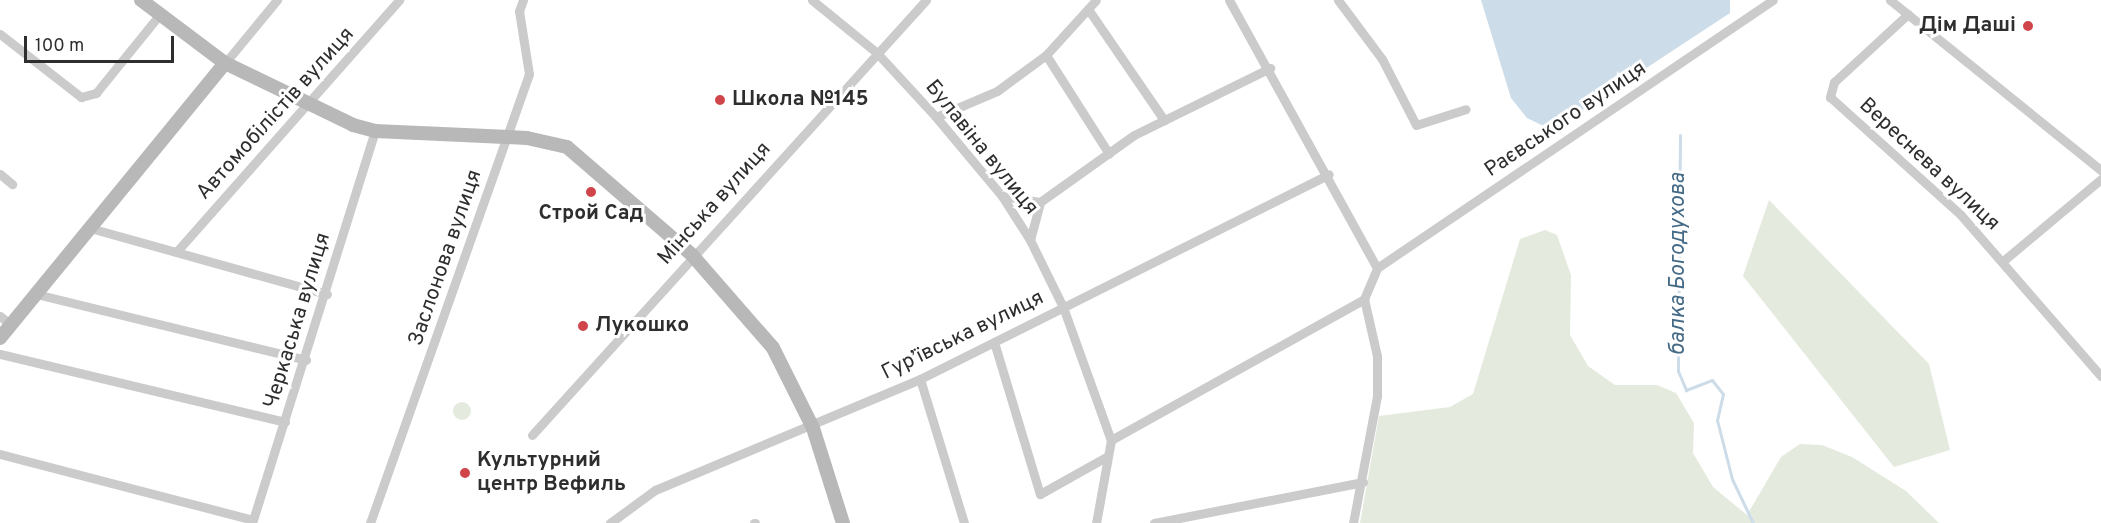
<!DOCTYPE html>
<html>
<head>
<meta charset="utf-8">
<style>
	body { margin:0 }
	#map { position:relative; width:2101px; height:523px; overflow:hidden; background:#fff; font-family:Overpass,sans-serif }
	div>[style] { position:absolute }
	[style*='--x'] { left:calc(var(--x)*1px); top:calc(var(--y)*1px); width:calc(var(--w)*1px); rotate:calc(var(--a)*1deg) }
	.green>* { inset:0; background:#e4eade }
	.round { border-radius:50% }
	.water>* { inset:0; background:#ccdce8 }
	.stream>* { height:3px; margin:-1.5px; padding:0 1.5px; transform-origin:1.5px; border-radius:1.5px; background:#ccdce8 }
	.street>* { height:9px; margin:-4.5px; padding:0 4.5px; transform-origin:4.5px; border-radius:4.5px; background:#cbcbcb }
	.secondary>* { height:14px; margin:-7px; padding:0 7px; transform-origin:7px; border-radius:7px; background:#b8b8b8 }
	.dots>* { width:16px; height:16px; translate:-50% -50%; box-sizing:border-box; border:3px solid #fff; border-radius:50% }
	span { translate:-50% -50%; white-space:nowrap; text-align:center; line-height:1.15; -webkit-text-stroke:6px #fff; paint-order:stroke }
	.poi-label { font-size:21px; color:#2e2e2e; font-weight:700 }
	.right { translate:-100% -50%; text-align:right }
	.left { translate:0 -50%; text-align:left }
	.street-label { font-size:21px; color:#2e2e2e }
	.water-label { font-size:22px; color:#466b87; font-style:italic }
	.scale { position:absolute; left:24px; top:36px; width:150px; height:27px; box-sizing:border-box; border:3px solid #2e2e2e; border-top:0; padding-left:8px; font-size:18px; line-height:21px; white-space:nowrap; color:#2e2e2e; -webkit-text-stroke:4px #fff; paint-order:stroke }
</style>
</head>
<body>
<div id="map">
	<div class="green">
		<div style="clip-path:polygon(1769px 200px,1929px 364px,1950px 450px,1894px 467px,1743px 276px)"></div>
		<div style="clip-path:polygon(1545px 230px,1557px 235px,1571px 275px,1570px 335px,1588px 366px,1615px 385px,1657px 385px,1676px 393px,1694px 423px,1693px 453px,1713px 487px,1747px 515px,1781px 457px,1800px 444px,1822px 445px,1852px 457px,1906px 491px,1939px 523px,1360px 523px,1379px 416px,1450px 407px,1473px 394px,1520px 239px)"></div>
		<div class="round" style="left:453px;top:402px;width:18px;height:18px"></div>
	</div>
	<div class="water">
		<div style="clip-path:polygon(1481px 0,1730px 0,1730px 13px,1552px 130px,1527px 118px,1511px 98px)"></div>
	</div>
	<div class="stream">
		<div style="--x:1680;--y:135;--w:236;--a:90.5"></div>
		<div style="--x:1678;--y:371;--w:21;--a:67"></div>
		<div style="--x:1686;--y:390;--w:28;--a:-21"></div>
		<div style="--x:1712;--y:380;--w:18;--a:52"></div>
		<div style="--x:1723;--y:394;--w:27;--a:103"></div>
		<div style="--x:1717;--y:420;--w:61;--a:75.7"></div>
		<div style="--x:1732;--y:479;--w:49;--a:64.5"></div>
	</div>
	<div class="street">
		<div style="--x:812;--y:0;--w:84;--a:39.2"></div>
		<div style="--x:877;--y:53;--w:87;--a:47.3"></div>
		<div style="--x:936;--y:117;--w:103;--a:50.1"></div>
		<div style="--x:1002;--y:196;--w:52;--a:57.5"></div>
		<div style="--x:1030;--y:240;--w:75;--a:63.8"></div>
		<div style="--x:1063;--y:307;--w:141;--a:70.2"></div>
		<div style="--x:1111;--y:440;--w:84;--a:100.2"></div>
		<div style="--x:1229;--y:0;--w:306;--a:61.1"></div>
		<div style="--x:1338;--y:0;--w:74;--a:53.3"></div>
		<div style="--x:1382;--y:59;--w:74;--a:62.7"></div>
		<div style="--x:1416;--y:125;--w:52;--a:-17.7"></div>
		<div style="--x:1890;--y:0;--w:271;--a:38.9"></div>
		<div style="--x:1088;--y:9;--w:135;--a:55.6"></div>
		<div style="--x:1908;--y:14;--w:100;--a:137.4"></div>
		<div style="--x:1834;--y:82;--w:16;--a:105"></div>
		<div style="--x:1830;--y:97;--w:175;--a:42"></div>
		<div style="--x:1960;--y:214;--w:215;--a:49"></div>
		<div style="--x:0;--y:34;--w:103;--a:37.9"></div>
		<div style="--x:81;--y:97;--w:16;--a:-15"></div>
		<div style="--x:96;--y:93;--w:102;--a:-51"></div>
		<div style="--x:1046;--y:55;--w:117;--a:57.5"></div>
		<div style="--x:225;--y:63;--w:82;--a:-50.5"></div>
		<div style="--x:936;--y:117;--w:66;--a:-23.1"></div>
		<div style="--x:997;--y:91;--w:61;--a:-36.3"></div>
		<div style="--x:1046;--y:55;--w:74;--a:-47.7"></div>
		<div style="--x:0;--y:174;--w:16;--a:40"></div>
		<div style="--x:1002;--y:196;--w:38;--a:9"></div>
		<div style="--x:90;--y:228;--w:246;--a:15.6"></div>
		<div style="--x:1030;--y:240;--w:39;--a:-75"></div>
		<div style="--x:1040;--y:202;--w:115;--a:-35.5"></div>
		<div style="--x:1134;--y:135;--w:152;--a:-26.2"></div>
		<div style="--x:178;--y:250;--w:334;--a:-48.5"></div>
		<div style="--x:2003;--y:261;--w:128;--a:-39.9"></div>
		<div style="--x:1377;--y:268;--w:478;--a:-34.1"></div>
		<div style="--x:36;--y:294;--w:278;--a:13.7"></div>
		<div style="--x:0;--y:316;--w:14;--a:39"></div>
		<div style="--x:994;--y:342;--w:159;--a:73.2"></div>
		<div style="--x:1040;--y:494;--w:76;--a:-29.3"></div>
		<div style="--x:0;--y:354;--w:293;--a:13.4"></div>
		<div style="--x:920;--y:379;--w:151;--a:73"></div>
		<div style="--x:532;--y:435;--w:587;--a:-47.83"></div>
		<div style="--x:1111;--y:440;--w:290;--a:-29.1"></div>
		<div style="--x:0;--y:454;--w:261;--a:14.6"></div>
		<div style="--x:253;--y:520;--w:408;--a:-72.6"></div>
		<div style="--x:370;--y:523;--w:476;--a:-70.5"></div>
		<div style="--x:529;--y:74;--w:64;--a:-99"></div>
		<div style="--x:519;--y:11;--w:12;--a:-70"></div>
		<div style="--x:610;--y:523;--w:56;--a:-36.3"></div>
		<div style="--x:655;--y:490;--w:287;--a:-22.7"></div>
		<div style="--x:920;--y:379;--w:457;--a:-26.6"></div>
		<div style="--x:754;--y:523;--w:1;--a:0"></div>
		<div style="--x:1154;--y:523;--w:213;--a:-11.1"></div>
		<div style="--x:1353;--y:523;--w:129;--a:-79.3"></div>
		<div style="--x:1377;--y:396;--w:40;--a:-90"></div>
		<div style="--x:1377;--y:356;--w:58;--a:-102.8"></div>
		<div style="--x:1364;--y:299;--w:34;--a:-67"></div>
	</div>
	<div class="secondary">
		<div style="--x:141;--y:0;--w:105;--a:36.9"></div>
		<div style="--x:225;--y:63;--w:142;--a:25.8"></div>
		<div style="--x:353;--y:125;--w:23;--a:15"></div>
		<div style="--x:375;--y:131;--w:152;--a:2.6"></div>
		<div style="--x:527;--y:138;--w:41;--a:12.7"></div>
		<div style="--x:567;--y:147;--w:165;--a:40.8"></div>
		<div style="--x:692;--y:255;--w:123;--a:48.9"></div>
		<div style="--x:773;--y:348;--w:89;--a:63.4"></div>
		<div style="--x:813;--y:428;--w:100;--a:72.5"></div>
		<div style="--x:0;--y:338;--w:355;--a:-50.7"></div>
	</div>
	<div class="dots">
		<div style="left:2028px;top:26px;background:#d04549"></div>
		<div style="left:720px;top:100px;background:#d04549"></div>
		<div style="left:591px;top:192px;background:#d04549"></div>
		<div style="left:583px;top:326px;background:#d04549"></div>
		<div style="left:465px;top:473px;background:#d04549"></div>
	</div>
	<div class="poi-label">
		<span class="right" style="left:2016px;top:26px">Дім Даші</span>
		<span class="left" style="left:732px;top:100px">Школа №145</span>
		<span style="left:591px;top:214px">Строй Сад</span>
		<span class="left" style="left:595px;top:326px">Лукошко</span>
		<span class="left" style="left:477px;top:473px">Культурний<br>центр Вефиль</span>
	</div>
	<div class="street-label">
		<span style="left:276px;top:114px;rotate:-48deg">Автомобілістів вулиця</span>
		<span style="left:1566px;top:120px;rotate:-34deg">Раєвського вулиця</span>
		<span style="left:981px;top:148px;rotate:51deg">Булавіна вулиця</span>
		<span style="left:1929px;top:165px;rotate:43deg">Вереснева вулиця</span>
		<span style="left:715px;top:204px;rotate:-48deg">Мінська вулиця</span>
		<span style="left:446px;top:258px;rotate:-71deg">Заслонова вулиця</span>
		<span style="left:298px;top:321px;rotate:-73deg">Черкаська вулиця</span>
		<span style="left:963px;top:336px;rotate:-26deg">Гур’ївська вулиця</span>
	</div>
	<div class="water-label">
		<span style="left:1679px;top:264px;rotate:-90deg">балка Богодухова</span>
	</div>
	<div class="scale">100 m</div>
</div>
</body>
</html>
